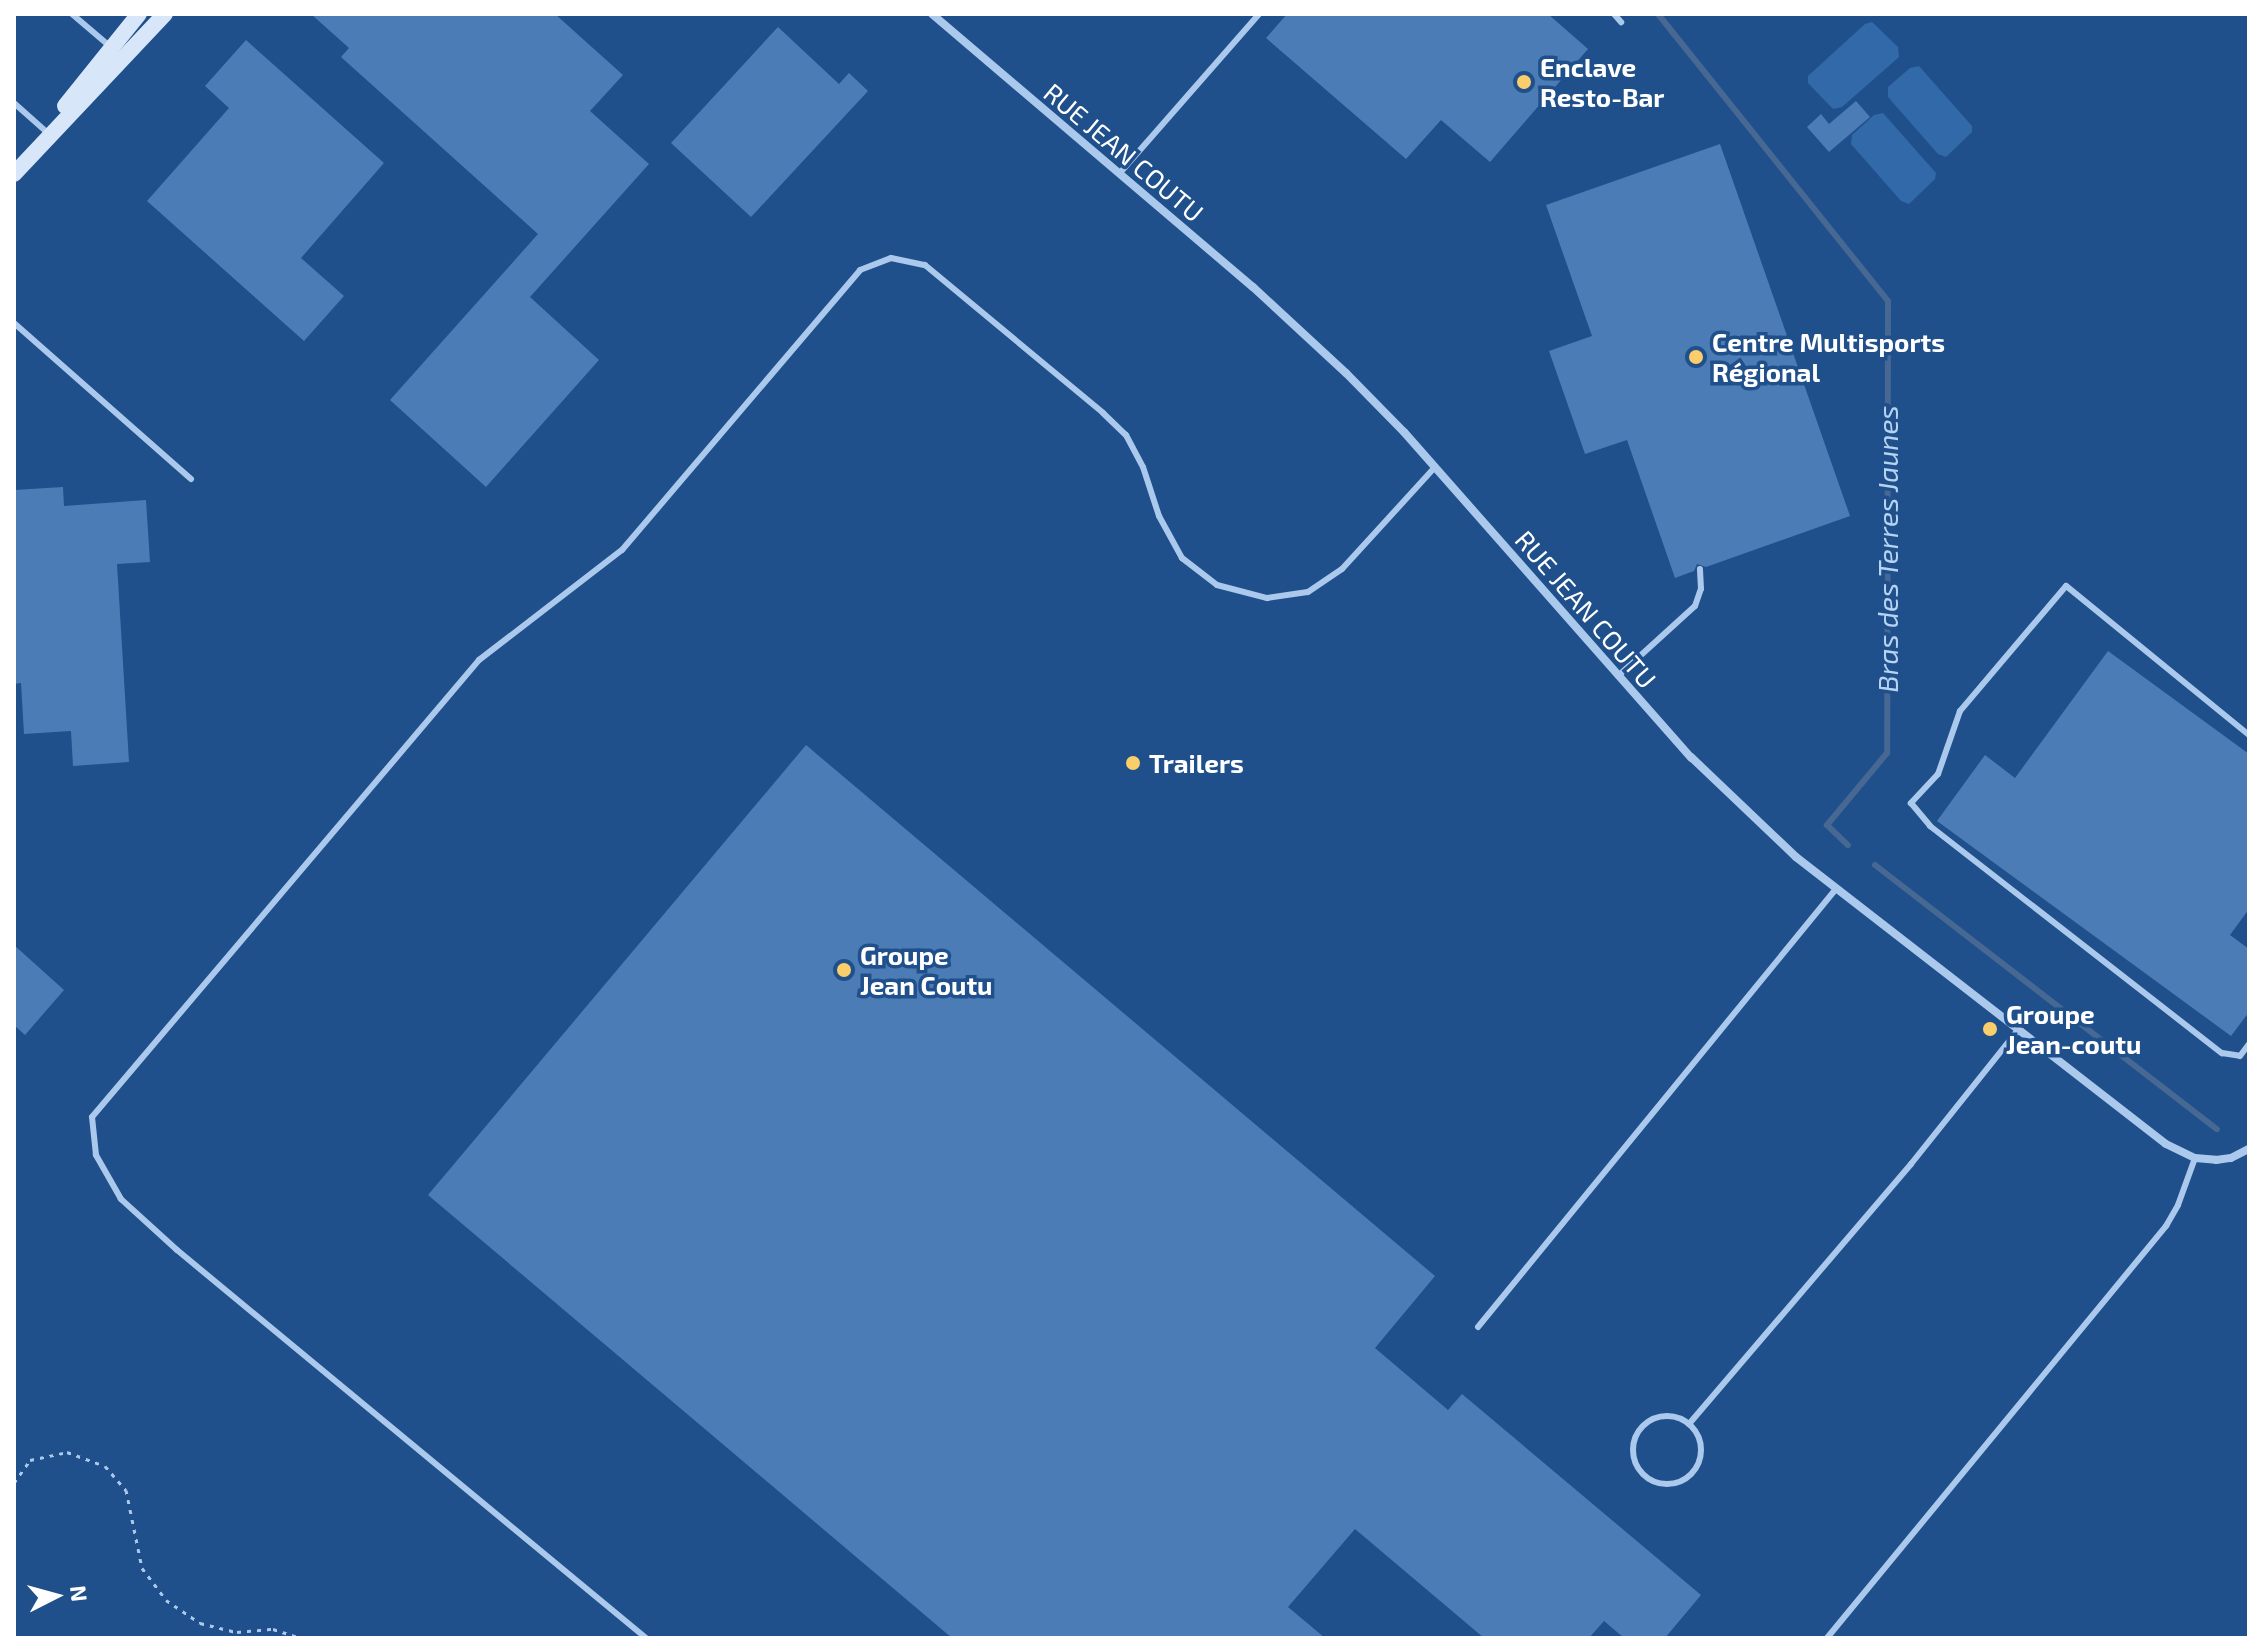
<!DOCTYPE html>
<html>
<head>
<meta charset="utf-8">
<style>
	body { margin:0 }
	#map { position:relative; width:2263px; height:1652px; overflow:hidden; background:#1f508b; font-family:"Exo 2",sans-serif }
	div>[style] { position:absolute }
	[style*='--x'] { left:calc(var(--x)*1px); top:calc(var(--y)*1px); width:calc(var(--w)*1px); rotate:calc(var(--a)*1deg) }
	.green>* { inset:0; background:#326aa9 }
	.stream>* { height:6px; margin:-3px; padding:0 3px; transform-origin:3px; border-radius:3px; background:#466893 }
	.building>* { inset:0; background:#4b7cb5 }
	.path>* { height:3px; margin-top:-1.5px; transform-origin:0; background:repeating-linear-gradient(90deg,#abc9ec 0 4px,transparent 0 10px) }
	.service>* { height:6px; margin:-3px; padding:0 3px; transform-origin:3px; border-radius:3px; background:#abc9ec }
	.service>.ring { margin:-3px; padding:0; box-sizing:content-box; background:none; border:6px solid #abc9ec; border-radius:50% }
	.minor>* { height:8px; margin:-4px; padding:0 4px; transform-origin:4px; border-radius:4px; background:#abc9ec }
	.secondary>* { height:16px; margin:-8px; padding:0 8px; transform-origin:8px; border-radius:8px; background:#d7e6f9 }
	.dots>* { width:22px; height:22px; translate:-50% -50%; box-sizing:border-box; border:4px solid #1f508b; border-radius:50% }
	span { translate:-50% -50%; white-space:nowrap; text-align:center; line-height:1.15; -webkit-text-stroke:7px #1f508b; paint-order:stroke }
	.poi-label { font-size:26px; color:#fff; font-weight:700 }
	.left { translate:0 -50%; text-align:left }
	.street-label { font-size:26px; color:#fff }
	.water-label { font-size:28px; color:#b7d3f3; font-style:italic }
	.frame { position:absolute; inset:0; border:16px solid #fff; pointer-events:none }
	.north { position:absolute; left:16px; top:1556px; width:80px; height:80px; -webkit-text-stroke:6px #1f508b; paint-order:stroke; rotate:84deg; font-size:22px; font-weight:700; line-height:32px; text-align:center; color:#fff }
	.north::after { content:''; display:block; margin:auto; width:28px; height:36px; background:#fff; clip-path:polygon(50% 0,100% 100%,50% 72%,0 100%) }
</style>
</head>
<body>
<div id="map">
	<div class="green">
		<div style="clip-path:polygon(1872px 22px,1898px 47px,1899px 57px,1842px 107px,1833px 109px,1808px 83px,1808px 76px,1865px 24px)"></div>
		<div style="clip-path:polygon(1919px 66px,1972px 126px,1972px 132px,1946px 157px,1938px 154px,1888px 97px,1888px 87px,1910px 68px)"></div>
		<div style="clip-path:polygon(1883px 113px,1936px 173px,1935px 179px,1909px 204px,1901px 201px,1851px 144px,1852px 135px,1874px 115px)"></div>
	</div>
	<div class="stream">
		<div style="--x:1658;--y:14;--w:368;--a:51.3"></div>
		<div style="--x:1888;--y:301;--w:452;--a:90.1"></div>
		<div style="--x:1887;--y:753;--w:94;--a:129.8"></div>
		<div style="--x:1827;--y:825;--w:29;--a:44"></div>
		<div style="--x:1875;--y:865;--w:432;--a:37.7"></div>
	</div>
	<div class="building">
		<div style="clip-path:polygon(311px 14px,555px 14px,623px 75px,590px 111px,649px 164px,530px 297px,599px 360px,486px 487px,390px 400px,538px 234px,341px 57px,349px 48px)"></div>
		<div style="clip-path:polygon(1287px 14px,1548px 14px,1588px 49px,1490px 162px,1441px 120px,1406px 159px,1266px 38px)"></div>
		<div style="clip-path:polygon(778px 27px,839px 84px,849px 73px,868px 91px,751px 217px,671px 143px)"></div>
		<div style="clip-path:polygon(246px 40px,384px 163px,301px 258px,344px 296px,304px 341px,147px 201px,229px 108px,205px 86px)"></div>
		<div style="clip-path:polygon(1856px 101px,1870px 117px,1829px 152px,1807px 127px,1821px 114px,1829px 124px)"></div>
		<div style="clip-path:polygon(1720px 144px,1850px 516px,1706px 567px,1697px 564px,1694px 571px,1675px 578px,1627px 440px,1585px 454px,1549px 351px,1592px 336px,1546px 205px)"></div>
		<div style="clip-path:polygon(63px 487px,64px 506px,146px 500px,150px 562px,117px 564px,129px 762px,73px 766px,71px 731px,24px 734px,21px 683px,14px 684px,14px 490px)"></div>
		<div style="clip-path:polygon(2108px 651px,2249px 754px,2249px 909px,2230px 935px,2249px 949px,2249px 1012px,2231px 1036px,1937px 821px,1985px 755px,2015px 778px)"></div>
		<div style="clip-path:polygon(806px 745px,1435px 1276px,1375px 1348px,1448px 1410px,1462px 1394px,1701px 1595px,1665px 1638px,1624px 1638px,1604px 1621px,1589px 1638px,1484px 1638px,1355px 1529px,1288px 1607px,1325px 1638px,952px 1638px,428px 1195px)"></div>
		<div style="clip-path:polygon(14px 945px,64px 990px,25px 1035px,14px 1025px)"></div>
	</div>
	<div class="path">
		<div style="--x:14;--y:1483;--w:28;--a:-55"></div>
		<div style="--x:30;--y:1460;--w:38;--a:-12"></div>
		<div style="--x:67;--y:1452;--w:40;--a:20.2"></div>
		<div style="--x:105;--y:1466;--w:32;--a:49"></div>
		<div style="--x:126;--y:1490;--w:80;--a:78.4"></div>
		<div style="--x:142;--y:1568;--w:40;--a:53"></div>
		<div style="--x:166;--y:1600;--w:41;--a:34.1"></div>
		<div style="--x:200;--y:1623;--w:38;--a:14"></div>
		<div style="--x:237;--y:1632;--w:36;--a:-5"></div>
		<div style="--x:273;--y:1629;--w:29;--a:18"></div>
	</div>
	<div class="service">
		<div style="--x:72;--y:14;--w:52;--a:40.4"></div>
		<div style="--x:1614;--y:14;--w:11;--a:49"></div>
		<div style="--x:14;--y:103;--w:48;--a:41.6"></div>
		<div style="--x:1119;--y:174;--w:213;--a:-48.8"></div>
		<div style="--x:14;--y:323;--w:236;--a:41.4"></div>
		<div style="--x:1618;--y:676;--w:104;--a:-42.3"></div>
		<div style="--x:1695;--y:606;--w:18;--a:-71"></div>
		<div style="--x:1701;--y:589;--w:20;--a:-93"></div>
		<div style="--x:2249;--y:735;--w:236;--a:-140.8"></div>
		<div style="--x:2066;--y:586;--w:164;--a:130.3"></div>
		<div style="--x:1960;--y:711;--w:67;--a:109.2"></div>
		<div style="--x:1938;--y:774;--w:40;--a:133"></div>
		<div style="--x:1911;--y:803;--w:30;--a:50"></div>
		<div style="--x:1930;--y:826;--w:370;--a:37.9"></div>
		<div style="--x:2222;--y:1053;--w:18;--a:9"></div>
		<div style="--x:2240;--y:1056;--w:15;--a:-53"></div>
		<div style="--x:1478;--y:1327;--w:564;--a:-50.75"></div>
		<div class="ring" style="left:1633px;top:1416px;width:62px;height:62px"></div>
		<div style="--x:1689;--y:1424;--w:342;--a:-49.5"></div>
		<div style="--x:1911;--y:1164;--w:170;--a:-51.4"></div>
		<div style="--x:646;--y:1638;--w:609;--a:-140.4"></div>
		<div style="--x:177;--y:1250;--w:76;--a:-137.7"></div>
		<div style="--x:121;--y:1199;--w:51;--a:-119.6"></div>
		<div style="--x:96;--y:1155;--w:38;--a:-96"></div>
		<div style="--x:92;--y:1117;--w:599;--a:-49.74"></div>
		<div style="--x:479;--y:660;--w:180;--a:-37.6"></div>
		<div style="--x:622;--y:550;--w:367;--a:-49.6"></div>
		<div style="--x:860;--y:270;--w:33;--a:-21"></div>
		<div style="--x:891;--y:258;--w:35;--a:12"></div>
		<div style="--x:925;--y:265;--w:231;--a:39.7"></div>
		<div style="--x:1103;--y:413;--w:32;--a:44"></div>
		<div style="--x:1126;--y:435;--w:36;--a:62"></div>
		<div style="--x:1143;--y:467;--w:52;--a:71.9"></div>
		<div style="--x:1159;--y:516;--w:48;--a:61.3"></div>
		<div style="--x:1182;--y:558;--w:44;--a:37.6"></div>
		<div style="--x:1217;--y:585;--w:52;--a:14.6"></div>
		<div style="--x:1267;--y:598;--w:41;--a:-8.3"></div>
		<div style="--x:1308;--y:592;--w:41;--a:-34.1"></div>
		<div style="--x:1342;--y:569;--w:138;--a:-47.6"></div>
		<div style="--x:1827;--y:1638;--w:534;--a:-50.55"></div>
		<div style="--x:2166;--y:1226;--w:24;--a:-60"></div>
		<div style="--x:2178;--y:1205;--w:50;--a:-70.1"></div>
	</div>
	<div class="minor">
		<div style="--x:932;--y:14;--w:421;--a:40.4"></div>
		<div style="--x:1253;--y:287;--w:127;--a:42.8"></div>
		<div style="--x:1346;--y:373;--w:83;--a:45.5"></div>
		<div style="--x:1404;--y:432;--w:434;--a:48.6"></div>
		<div style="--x:1691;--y:757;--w:145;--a:43.6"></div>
		<div style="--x:1796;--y:857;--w:468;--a:37.8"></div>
		<div style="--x:2166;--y:1144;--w:32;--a:26"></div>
		<div style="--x:2195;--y:1158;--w:21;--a:5"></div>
		<div style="--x:2216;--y:1160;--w:15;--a:-8"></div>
		<div style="--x:2231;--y:1158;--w:20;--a:-27"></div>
	</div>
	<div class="secondary">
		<div style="--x:65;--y:106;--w:118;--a:-51.2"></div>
		<div style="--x:14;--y:174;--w:220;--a:-46.7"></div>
	</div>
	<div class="dots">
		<div style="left:1524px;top:82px;background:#facf6b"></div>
		<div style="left:1696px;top:357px;background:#facf6b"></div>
		<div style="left:1133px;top:763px;background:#facf6b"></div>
		<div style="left:844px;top:970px;background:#facf6b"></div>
		<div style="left:1990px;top:1029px;background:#facf6b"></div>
	</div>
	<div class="poi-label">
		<span class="left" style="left:1540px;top:82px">Enclave<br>Resto-Bar</span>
		<span class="left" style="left:1712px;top:357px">Centre Multisports<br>Régional</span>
		<span class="left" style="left:1149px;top:763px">Trailers</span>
		<span class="left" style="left:860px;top:970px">Groupe<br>Jean Coutu</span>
		<span class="left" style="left:2006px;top:1029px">Groupe<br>Jean-coutu</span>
	</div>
	<div class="street-label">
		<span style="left:1124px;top:152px;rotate:40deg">RUE JEAN COUTU</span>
		<span style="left:1586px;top:609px;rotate:49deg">RUE JEAN COUTU</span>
	</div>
	<div class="water-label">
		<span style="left:1887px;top:549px;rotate:-90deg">Bras des Terres Jaunes</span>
	</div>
	<div class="frame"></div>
	<div class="north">N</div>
</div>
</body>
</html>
